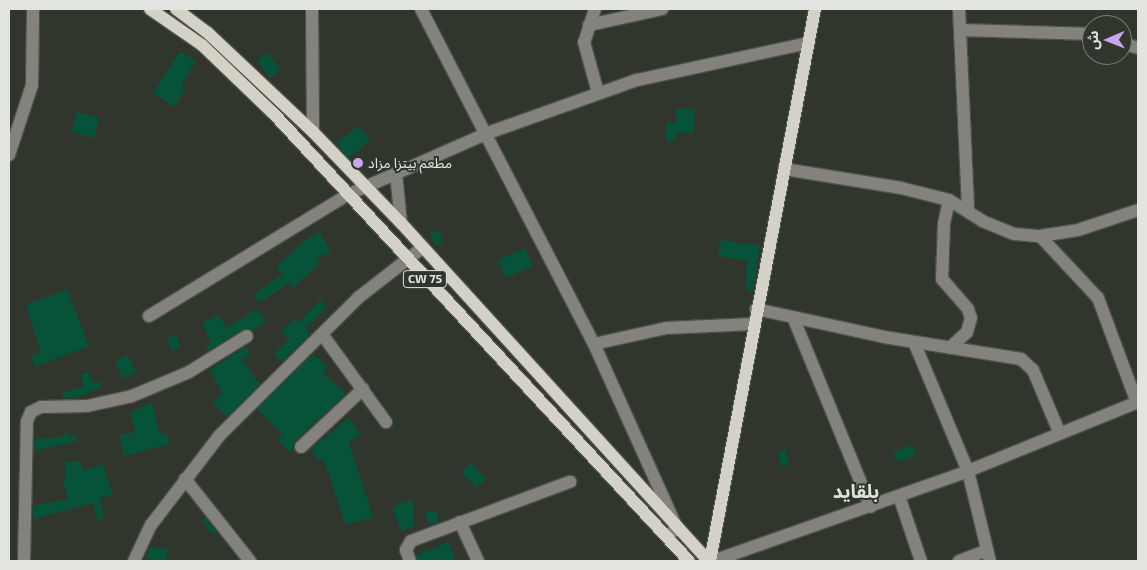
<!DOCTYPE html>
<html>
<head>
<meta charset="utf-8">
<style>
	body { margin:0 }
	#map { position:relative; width:1147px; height:570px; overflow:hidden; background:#31362d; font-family:"Exo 2","Noto Sans Arabic",sans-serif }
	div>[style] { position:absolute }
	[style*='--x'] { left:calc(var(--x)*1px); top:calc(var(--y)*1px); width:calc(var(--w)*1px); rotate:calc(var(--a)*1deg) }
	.building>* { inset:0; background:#06533a; transform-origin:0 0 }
	.roads { filter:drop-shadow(1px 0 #4d5249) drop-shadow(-1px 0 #4d5249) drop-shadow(0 1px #4d5249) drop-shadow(0 -1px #4d5249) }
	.minor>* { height:12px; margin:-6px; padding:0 6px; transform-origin:6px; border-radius:6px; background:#84827d }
	.major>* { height:12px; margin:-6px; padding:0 6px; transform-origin:6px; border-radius:6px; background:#d4d1c6 }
	.dots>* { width:14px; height:14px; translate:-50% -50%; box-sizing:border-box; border:2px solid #31362d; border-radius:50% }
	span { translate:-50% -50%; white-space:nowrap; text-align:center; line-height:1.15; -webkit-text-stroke:4px #31362d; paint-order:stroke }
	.shield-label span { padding:1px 4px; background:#31362d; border:1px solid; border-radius:4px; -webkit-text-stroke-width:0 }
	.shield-label { font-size:12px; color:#e2e5df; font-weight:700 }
	.poi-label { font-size:14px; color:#e2e5df }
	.left { translate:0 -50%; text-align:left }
	.district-label { font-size:19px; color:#dce2d6; font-weight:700 }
	.frame { position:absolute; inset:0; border:10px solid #e2e5df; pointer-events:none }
	.north { position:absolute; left:1082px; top:15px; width:50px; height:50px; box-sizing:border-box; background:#31362d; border:1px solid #787c74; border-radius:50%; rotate:269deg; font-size:14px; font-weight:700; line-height:20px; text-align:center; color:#e2e5df }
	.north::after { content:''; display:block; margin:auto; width:18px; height:22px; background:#c6a6f0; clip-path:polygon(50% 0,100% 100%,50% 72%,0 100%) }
</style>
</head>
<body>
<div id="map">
	<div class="building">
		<div style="clip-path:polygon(180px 51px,196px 61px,181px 85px,186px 88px,174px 107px,153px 93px)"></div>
		<div style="left:267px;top:53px;width:22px;height:13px;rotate:51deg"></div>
		<div style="clip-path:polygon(676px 109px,694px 109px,694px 133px,676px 133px,675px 141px,666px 141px,666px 123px,676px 123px)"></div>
		<div style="left:77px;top:112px;width:23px;height:21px;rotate:15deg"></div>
		<div style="left:358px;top:126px;width:19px;height:28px;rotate:51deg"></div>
		<div style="left:439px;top:230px;width:13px;height:9px;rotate:72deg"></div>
		<div style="clip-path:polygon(320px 232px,331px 252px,316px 259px,320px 263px,293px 288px,289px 283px,259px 303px,253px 295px,283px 274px,276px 267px,304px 241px)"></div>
		<div style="clip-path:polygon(721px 240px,760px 246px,753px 291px,746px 291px,747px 261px,718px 256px)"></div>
		<div style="left:525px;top:248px;width:20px;height:30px;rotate:66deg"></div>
		<div style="clip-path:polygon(67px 289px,89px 346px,35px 367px,31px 356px,41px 352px,26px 305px)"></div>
		<div style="clip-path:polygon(320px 300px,327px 307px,305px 328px,310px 334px,282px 362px,274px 354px,289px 339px,281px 331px,294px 319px,298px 323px)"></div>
		<div style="clip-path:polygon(257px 309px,266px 322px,253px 330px,243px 329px,208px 351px,205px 348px,211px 343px,202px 323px,219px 315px,226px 328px)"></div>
		<div style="left:177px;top:335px;width:13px;height:10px;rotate:77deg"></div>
		<div style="clip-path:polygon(246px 346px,250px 356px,242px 360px,260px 384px,227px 417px,213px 403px,222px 394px,210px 370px)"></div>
		<div style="clip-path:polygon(313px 354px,328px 367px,323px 373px,346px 394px,295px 441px,291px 453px,277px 439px,283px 434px,257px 409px)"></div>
		<div style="left:128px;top:355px;width:19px;height:14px;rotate:65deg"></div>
		<div style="clip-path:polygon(88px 371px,94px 383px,99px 381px,101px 387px,76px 398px,63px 398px,62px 393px,85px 386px,80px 375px)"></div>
		<div style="clip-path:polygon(152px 402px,160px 435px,167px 433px,169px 444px,124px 456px,119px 435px,136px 432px,130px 413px)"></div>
		<div style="clip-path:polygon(349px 417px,360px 435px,349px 442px,373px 517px,346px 525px,323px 458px,318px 461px,311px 449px)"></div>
		<div style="clip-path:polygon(68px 432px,69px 436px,77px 436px,77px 441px,34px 451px,35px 439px,60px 437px)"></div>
		<div style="left:912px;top:445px;width:11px;height:20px;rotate:68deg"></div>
		<div style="left:786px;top:450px;width:15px;height:8px;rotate:79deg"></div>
		<div style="clip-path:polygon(81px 461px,82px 471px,103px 464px,113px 496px,100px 497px,104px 519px,97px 520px,93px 503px,33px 519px,33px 506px,68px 499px,62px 478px,66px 477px,65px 462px)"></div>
		<div style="left:471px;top:463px;width:22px;height:13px;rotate:47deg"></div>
		<div style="clip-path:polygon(413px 499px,414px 526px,401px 531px,392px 507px)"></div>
		<div style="clip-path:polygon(437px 511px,438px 522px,430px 525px,425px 512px)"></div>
		<div style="clip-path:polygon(205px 518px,217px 532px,213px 535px,202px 520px)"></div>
		<div style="clip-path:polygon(448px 542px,456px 561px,418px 561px,416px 555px)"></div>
		<div style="clip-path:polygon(150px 547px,168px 550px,166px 561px,146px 559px)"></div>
	</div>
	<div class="roads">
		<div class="minor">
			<div style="--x:312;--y:9;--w:123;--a:89.5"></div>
			<div style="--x:421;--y:9;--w:377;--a:62.7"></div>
			<div style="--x:594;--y:344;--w:202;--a:65.7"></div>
			<div style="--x:677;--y:528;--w:13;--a:138"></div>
			<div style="--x:595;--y:9;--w:35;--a:108"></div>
			<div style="--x:584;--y:42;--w:53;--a:74.6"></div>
			<div style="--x:959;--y:9;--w:202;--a:87.4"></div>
			<div style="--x:589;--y:25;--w:75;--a:-12.4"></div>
			<div style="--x:961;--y:30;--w:131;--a:1.7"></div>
			<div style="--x:1122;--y:43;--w:17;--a:17"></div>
			<div style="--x:9;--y:155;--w:74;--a:-71.8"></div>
			<div style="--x:32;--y:85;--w:76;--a:-89.2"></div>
			<div style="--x:784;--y:169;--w:119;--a:9.2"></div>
			<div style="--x:901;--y:188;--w:49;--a:14"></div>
			<div style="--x:949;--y:200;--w:39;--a:32"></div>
			<div style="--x:982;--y:221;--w:35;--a:22"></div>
			<div style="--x:1015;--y:234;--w:25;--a:5"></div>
			<div style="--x:1040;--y:236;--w:38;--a:-9"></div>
			<div style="--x:1078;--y:230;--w:63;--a:-18.4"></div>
			<div style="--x:396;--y:173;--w:50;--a:84.3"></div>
			<div style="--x:949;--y:200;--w:24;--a:102"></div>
			<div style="--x:944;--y:223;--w:56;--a:92"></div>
			<div style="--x:942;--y:279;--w:40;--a:49"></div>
			<div style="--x:968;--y:309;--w:9;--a:72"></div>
			<div style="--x:971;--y:318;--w:15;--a:106"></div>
			<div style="--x:967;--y:332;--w:23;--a:137"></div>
			<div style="--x:1040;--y:236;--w:85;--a:46.9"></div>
			<div style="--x:1098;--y:298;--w:112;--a:69.6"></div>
			<div style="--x:756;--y:309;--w:131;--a:12.3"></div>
			<div style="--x:884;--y:337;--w:139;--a:9.1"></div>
			<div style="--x:1021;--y:359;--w:16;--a:43"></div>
			<div style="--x:1033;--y:370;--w:69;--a:67.1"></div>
			<div style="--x:149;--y:316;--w:232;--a:-31.4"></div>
			<div style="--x:347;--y:195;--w:151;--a:-23.8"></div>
			<div style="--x:485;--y:134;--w:161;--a:-19.6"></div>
			<div style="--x:637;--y:80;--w:175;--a:-12.2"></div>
			<div style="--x:793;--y:317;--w:205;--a:67.7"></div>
			<div style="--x:322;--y:334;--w:109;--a:54"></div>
			<div style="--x:914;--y:342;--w:140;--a:67.3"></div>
			<div style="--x:968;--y:471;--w:93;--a:76.3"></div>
			<div style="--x:594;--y:344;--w:74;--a:-12.5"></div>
			<div style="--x:666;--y:328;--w:87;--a:-2.6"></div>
			<div style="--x:301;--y:447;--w:85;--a:-43.1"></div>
			<div style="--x:185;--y:479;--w:105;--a:51.6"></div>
			<div style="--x:899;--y:496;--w:69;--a:71.3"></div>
			<div style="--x:460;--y:522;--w:43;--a:65.2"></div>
			<div style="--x:24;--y:561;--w:140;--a:-88.8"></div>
			<div style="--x:27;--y:421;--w:10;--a:-66"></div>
			<div style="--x:31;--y:412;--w:11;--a:-27"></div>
			<div style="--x:41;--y:407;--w:46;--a:-1.2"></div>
			<div style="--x:87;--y:406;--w:46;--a:-12.5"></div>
			<div style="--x:132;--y:396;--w:62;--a:-22.8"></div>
			<div style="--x:189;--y:372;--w:68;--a:-31.8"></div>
			<div style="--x:134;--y:561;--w:40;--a:-65"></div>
			<div style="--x:151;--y:525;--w:112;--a:-52.6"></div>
			<div style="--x:219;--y:436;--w:197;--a:-44.8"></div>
			<div style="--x:359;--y:297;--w:80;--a:-37.9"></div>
			<div style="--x:410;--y:561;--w:12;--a:-110"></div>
			<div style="--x:406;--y:550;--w:10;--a:-61"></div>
			<div style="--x:411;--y:541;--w:170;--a:-20.4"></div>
			<div style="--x:713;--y:561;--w:270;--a:-19.4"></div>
			<div style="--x:968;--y:471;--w:183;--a:-22.1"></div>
			<div style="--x:959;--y:561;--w:30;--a:-21"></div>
		</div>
		<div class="major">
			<div style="--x:150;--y:9;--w:63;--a:34.7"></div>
			<div style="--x:202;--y:45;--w:98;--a:43.8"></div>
			<div style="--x:273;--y:113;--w:611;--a:47.12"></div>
			<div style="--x:176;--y:9;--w:40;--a:37"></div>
			<div style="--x:208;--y:33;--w:144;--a:43.3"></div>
			<div style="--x:313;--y:132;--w:127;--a:46"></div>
			<div style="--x:401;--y:223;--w:457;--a:47.7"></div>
			<div style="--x:710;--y:561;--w:562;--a:-79.23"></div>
		</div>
	</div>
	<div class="dots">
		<div style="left:358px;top:163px;background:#c6a6f0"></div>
	</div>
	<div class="shield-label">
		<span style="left:425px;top:279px">CW 75</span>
	</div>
	<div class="poi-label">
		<span class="left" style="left:368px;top:163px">مطعم بيتزا مزاد</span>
	</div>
	<div class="district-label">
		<span style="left:856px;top:491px">بلقايد</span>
	</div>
	<div class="frame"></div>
	<div class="north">ش</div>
</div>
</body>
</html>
